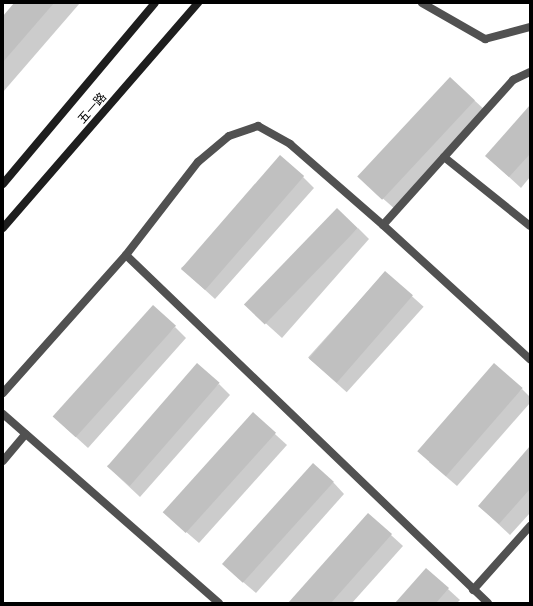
<!DOCTYPE html>
<html>
<head>
<meta charset="utf-8">
<style>
	body { margin:0 }
	#map { position:relative; width:533px; height:606px; overflow:hidden; background:#fff; font-family:"IBM Plex Sans","Noto Sans SC",sans-serif }
	div>[style] { position:absolute }
	[style*='--x'] { left:calc(var(--x)*1px); top:calc(var(--y)*1px); width:calc(var(--w)*1px); rotate:calc(var(--a)*1deg) }
	.shadow>* { inset:0; background:#0003; transform-origin:0 0 }
	.building>* { inset:0; background:#c0c0c0; transform-origin:0 0 }
	.minor>* { height:8px; margin:-4px; padding:0 4px; transform-origin:4px; border-radius:4px; background:#515151 }
	.secondary>* { height:8px; margin:-4px; padding:0 4px; transform-origin:4px; border-radius:4px; background:#1e1e1e }
	span { translate:-50% -50%; white-space:nowrap; text-align:center; line-height:1.15; -webkit-text-stroke:4px #fff; paint-order:stroke }
	.street-label { font-size:12px; color:#000 }
	.frame { position:absolute; inset:0; border:4px solid #000; pointer-events:none }
</style>
</head>
<body>
<div id="map">
	<div class="shadow">
		<div style="clip-path:polygon(15px 3px,80px 3px,3px 92px,3px 17px)"></div>
		<div style="clip-path:polygon(474px 100px,486px 111px,396px 210px,371px 188px)"></div>
		<div style="clip-path:polygon(530px 107px,530px 177px,521px 188px,486px 156px)"></div>
		<div style="clip-path:polygon(303px 177px,314px 188px,215px 299px,181px 268px)"></div>
		<div style="clip-path:polygon(358px 228px,369px 239px,282px 338px,261px 319px)"></div>
		<div style="left:385px;top:272px;width:52px;height:115px;rotate:42deg"></div>
		<div style="clip-path:polygon(175px 327px,186px 338px,88px 448px,66px 428px)"></div>
		<div style="clip-path:polygon(219px 384px,230px 395px,140px 497px,107px 466px)"></div>
		<div style="clip-path:polygon(522px 389px,530px 397px,530px 403px,457px 486px,429px 462px)"></div>
		<div style="clip-path:polygon(253px 414px,287px 445px,199px 543px,177px 524px)"></div>
		<div style="clip-path:polygon(530px 448px,530px 513px,510px 535px,479px 506px)"></div>
		<div style="clip-path:polygon(333px 482px,344px 494px,256px 593px,236px 576px)"></div>
		<div style="clip-path:polygon(368px 514px,403px 546px,352px 603px,289px 603px)"></div>
		<div style="clip-path:polygon(426px 569px,460px 600px,457px 603px,396px 603px)"></div>
	</div>
	<div class="building">
		<div style="clip-path:polygon(14px 3px,54px 3px,3px 62px,3px 16px)"></div>
		<div style="left:450px;top:77px;width:34px;height:136px;rotate:43deg"></div>
		<div style="clip-path:polygon(530px 105px,530px 154px,509px 177px,485px 156px)"></div>
		<div style="left:280px;top:155px;width:32px;height:151px;rotate:41deg"></div>
		<div style="left:337px;top:208px;width:29px;height:134px;rotate:44deg"></div>
		<div style="left:385px;top:271px;width:37px;height:116px;rotate:41deg"></div>
		<div style="left:153px;top:305px;width:31px;height:150px;rotate:42deg"></div>
		<div style="left:197px;top:363px;width:30px;height:137px;rotate:41deg"></div>
		<div style="left:494px;top:363px;width:38px;height:117px;rotate:41deg"></div>
		<div style="left:253px;top:412px;width:31px;height:135px;rotate:42deg"></div>
		<div style="clip-path:polygon(530px 446px,530px 489px,499px 524px,478px 506px)"></div>
		<div style="left:313px;top:463px;width:28px;height:136px;rotate:42deg"></div>
		<div style="clip-path:polygon(368px 513px,392px 534px,331px 603px,288px 603px)"></div>
		<div style="clip-path:polygon(426px 568px,449px 588px,436px 603px,395px 603px)"></div>
	</div>
	<div class="minor">
		<div style="--x:422;--y:3;--w:73;--a:29.7"></div>
		<div style="--x:485;--y:39;--w:47;--a:-14.9"></div>
		<div style="--x:444;--y:157;--w:110;--a:38.7"></div>
		<div style="--x:383;--y:225;--w:199;--a:42.4"></div>
		<div style="--x:126;--y:255;--w:502;--a:43.87"></div>
		<div style="--x:3;--y:393;--w:185;--a:-48.3"></div>
		<div style="--x:126;--y:255;--w:118;--a:-52.3"></div>
		<div style="--x:198;--y:162;--w:40;--a:-40"></div>
		<div style="--x:229;--y:136;--w:31;--a:-19"></div>
		<div style="--x:258;--y:126;--w:37;--a:29"></div>
		<div style="--x:290;--y:144;--w:123;--a:41.1"></div>
		<div style="--x:383;--y:225;--w:195;--a:-48.1"></div>
		<div style="--x:513;--y:80;--w:19;--a:-25"></div>
		<div style="--x:3;--y:414;--w:287;--a:41.2"></div>
		<div style="--x:3;--y:461;--w:35;--a:-50"></div>
		<div style="--x:473;--y:590;--w:86;--a:-48.3"></div>
	</div>
	<div class="secondary">
		<div style="--x:3;--y:184;--w:236;--a:-50"></div>
		<div style="--x:3;--y:228;--w:298;--a:-49.1"></div>
	</div>
	<div class="street-label">
		<span style="left:92px;top:108px;rotate:-49deg">五一路</span>
	</div>
	<div class="frame"></div>
</div>
</body>
</html>
